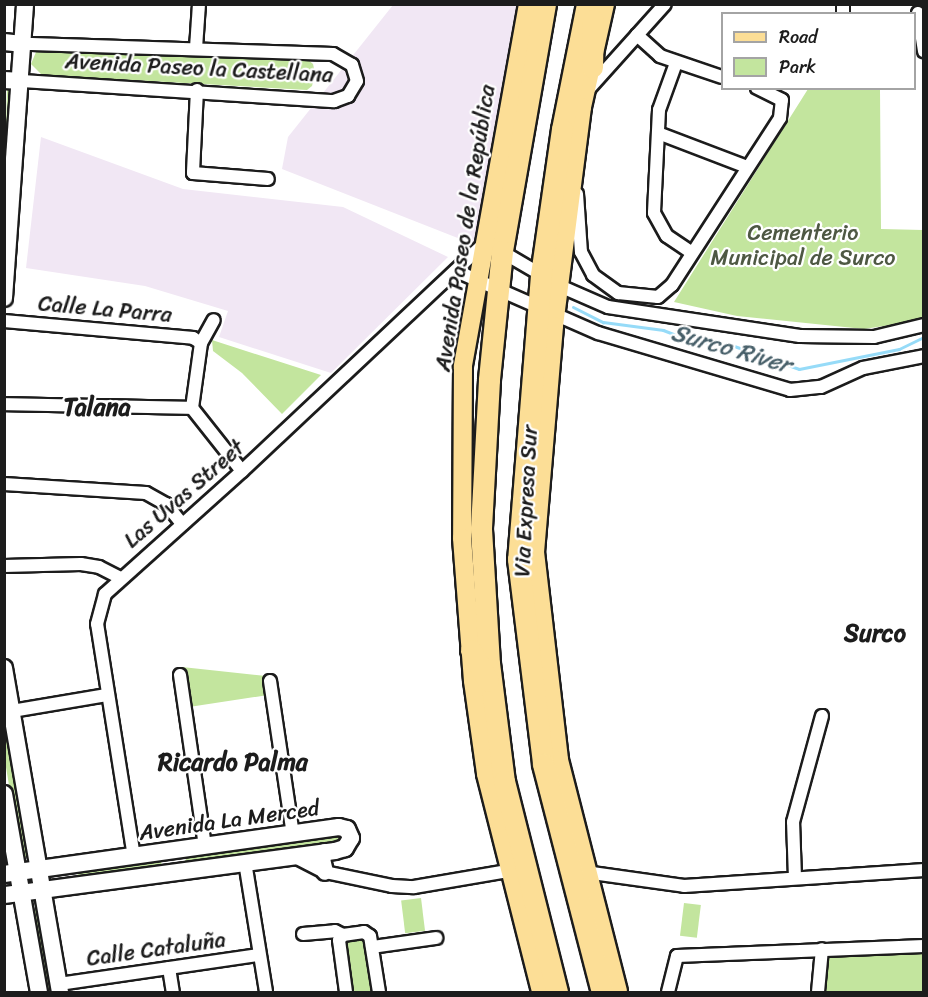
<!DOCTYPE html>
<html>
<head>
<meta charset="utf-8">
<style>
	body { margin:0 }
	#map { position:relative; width:928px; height:997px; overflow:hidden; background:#fff; font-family:Sriracha,sans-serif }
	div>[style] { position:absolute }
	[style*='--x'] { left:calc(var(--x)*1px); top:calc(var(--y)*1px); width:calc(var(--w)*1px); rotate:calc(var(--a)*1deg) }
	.built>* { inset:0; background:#f1e7f4 }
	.green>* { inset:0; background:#c3e59e; transform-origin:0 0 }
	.stream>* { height:3px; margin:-1.5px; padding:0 1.5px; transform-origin:1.5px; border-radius:1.5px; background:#96dbf8 }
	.roads { filter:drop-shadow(2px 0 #1c1c1c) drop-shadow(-2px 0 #1c1c1c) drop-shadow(0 2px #1c1c1c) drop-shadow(0 -2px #1c1c1c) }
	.street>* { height:12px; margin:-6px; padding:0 6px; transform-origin:6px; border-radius:6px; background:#fff }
	.secondary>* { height:16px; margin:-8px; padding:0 8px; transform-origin:8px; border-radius:8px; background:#fff }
	.primary>* { height:18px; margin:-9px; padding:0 9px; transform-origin:9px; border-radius:9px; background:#fcde96 }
	.highway>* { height:21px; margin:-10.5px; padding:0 10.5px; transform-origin:10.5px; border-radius:10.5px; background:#fcde96 }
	span { translate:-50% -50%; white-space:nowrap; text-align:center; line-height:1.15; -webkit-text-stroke:4.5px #fff; paint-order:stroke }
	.street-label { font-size:22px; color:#1c1c1c }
	.park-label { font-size:22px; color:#4e5843 }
	.water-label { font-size:24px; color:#475f69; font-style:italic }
	.neighbourhood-label { font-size:24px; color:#1c1c1c; font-weight:700 }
	.frame { position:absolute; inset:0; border:6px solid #1c1c1c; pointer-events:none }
	.legend { position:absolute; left:721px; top:12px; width:195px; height:78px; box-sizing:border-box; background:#fff; border:2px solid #a4a4a4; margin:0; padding:8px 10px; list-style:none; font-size:18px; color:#1c1c1c }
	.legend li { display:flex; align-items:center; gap:12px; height:30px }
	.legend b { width:30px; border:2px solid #a4a4a4 }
</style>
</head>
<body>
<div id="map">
	<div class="built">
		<div style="clip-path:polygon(393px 5px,523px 5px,483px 210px,473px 244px,282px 169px,288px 137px)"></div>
		<div style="clip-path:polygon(41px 137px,183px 189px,343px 207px,448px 257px,331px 373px,219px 337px,228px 311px,145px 286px,26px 268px)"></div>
	</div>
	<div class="green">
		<div style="clip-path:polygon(36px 52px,306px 58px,313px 64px,315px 73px,312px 86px,307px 90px,42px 75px,31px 64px)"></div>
		<div style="clip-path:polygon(7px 87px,16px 88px,9px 174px,5px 173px)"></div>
		<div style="clip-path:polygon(808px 89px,880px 89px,881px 229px,923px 230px,923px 317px,917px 321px,864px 329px,737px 316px,674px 302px)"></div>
		<div style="clip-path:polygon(212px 340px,321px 375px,282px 414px,242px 373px,213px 351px)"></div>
		<div style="clip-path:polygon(182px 667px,266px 676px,268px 695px,189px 707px)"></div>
		<div style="clip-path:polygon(4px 691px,33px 856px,21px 858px,5px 761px)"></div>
		<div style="clip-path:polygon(339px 835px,344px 837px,336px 846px,183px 863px,187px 858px)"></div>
		<div style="clip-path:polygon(161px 860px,162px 868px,75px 877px,83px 870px)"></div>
		<div style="left:421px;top:898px;width:33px;height:20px;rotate:83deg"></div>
		<div style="left:684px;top:903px;width:17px;height:33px;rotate:7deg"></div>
		<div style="clip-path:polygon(30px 910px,36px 910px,39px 929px,47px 936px,57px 992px,44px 992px)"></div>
		<div style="left:363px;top:939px;width:54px;height:20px;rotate:81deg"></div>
		<div style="clip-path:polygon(923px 951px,923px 992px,822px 992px,827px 957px)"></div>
	</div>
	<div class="stream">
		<div style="--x:573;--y:307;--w:34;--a:27"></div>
		<div style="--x:603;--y:322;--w:61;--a:7.6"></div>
		<div style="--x:663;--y:330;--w:28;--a:21"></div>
		<div style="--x:689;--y:340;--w:45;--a:7.6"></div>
		<div style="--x:734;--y:346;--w:69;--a:19.5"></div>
		<div style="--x:799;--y:369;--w:102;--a:-11.3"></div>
		<div style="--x:899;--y:349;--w:28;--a:-26"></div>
	</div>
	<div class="roads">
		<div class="street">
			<div style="--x:918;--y:13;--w:39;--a:81"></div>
			<div style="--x:843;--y:14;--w:10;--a:-90"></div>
			<div style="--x:637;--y:35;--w:31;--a:42"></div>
			<div style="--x:660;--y:56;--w:65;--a:18.7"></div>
			<div style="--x:196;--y:48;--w:44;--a:-86.1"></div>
			<div style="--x:676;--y:63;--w:50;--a:109.9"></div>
			<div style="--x:659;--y:110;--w:103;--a:92.8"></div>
			<div style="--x:654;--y:213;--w:26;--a:61"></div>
			<div style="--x:667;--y:236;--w:30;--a:34"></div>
			<div style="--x:22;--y:81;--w:313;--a:3.7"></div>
			<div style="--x:334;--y:101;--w:15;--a:-20"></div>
			<div style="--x:348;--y:96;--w:17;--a:-59"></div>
			<div style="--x:357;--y:81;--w:17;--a:-107"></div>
			<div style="--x:352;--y:65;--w:22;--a:-150"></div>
			<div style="--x:333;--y:54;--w:309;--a:-178.1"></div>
			<div style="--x:197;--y:90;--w:83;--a:92.8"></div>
			<div style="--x:193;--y:173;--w:75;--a:4.6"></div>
			<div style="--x:586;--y:92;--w:118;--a:-48.1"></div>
			<div style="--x:658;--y:133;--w:95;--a:20.9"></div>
			<div style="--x:577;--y:194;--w:58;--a:86.1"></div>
			<div style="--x:581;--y:252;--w:26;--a:62"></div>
			<div style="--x:593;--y:275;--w:31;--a:36"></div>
			<div style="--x:618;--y:293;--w:40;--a:5.7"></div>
			<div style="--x:658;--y:297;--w:18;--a:-41"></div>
			<div style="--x:672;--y:285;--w:199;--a:-57.1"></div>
			<div style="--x:780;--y:118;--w:18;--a:-84"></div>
			<div style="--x:782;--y:100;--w:28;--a:-154"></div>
			<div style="--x:499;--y:250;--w:73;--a:30.4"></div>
			<div style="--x:562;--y:287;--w:50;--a:23.5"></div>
			<div style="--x:608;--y:307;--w:194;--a:8.6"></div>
			<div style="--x:800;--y:336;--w:74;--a:0.8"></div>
			<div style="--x:874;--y:337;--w:51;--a:-13.5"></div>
			<div style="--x:456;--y:271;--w:155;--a:23.6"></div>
			<div style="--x:598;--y:333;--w:200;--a:16.5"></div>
			<div style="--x:790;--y:390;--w:31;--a:-6"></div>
			<div style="--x:821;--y:387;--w:46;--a:-24.3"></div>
			<div style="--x:863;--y:368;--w:62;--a:-11.1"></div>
			<div style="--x:4;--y:321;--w:190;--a:5.1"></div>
			<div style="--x:193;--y:338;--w:9;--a:32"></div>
			<div style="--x:201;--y:343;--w:26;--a:-61"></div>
			<div style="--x:4;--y:404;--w:188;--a:1.2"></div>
			<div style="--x:192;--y:408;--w:80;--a:51.6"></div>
			<div style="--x:192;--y:408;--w:66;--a:-82.1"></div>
			<div style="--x:4;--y:484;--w:142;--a:3.6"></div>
			<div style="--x:146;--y:493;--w:23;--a:29"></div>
			<div style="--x:166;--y:504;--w:26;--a:51"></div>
			<div style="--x:4;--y:566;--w:77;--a:-1.5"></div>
			<div style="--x:81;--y:564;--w:18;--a:9"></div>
			<div style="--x:99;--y:567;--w:22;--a:27"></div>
			<div style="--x:180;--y:675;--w:174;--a:81.7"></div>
			<div style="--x:270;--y:681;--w:155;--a:81.5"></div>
			<div style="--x:12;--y:711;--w:96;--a:-9.6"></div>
			<div style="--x:293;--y:856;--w:36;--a:27"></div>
			<div style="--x:325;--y:872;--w:68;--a:11.8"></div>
			<div style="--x:392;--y:886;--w:22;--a:3"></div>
			<div style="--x:414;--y:887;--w:95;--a:-9.7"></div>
			<div style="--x:134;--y:857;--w:236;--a:-99"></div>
			<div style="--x:97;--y:624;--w:31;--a:-75"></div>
			<div style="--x:105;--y:594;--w:184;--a:-41.9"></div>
			<div style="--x:242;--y:471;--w:329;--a:-43.2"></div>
			<div style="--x:245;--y:862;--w:132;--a:80.8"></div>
			<div style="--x:585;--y:872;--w:100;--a:8"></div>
			<div style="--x:684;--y:886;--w:241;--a:-3.8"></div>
			<div style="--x:795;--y:878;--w:56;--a:-92"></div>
			<div style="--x:793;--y:822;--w:110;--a:-74.7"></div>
			<div style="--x:303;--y:934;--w:32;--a:-5"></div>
			<div style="--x:335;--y:931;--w:9;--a:27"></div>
			<div style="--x:372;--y:947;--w:65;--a:-8"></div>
			<div style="--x:169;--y:968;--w:24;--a:81"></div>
			<div style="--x:59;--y:984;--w:202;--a:-8.3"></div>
			<div style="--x:346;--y:992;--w:52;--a:-97.7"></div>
			<div style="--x:339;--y:940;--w:6;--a:-51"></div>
			<div style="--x:343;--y:935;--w:21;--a:-8"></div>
			<div style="--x:364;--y:932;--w:7;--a:34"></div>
			<div style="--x:370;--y:936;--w:57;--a:80.9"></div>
			<div style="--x:668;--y:992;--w:37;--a:-76"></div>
			<div style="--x:677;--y:956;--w:247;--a:-2.3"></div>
			<div style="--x:818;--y:992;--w:43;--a:-84.7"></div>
		</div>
		<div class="secondary">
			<div style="--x:4;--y:42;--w:20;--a:6"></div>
			<div style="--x:4;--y:80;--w:18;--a:3"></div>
			<div style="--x:4;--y:298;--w:295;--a:-85.9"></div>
			<div style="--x:4;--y:668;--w:329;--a:80.2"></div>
			<div style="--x:4;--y:794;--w:201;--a:80"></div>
			<div style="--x:325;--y:852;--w:8;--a:113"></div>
			<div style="--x:322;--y:859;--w:13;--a:77"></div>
			<div style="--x:4;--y:874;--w:338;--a:-8"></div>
			<div style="--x:339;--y:827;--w:8;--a:14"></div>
			<div style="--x:347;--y:829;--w:10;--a:66"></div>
			<div style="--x:351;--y:838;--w:12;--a:121"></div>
			<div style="--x:345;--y:848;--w:10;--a:163"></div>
			<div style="--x:335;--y:851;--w:334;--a:172.4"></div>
		</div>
		<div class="primary">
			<div style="--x:528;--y:4;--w:369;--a:100.2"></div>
			<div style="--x:463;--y:367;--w:171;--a:90.3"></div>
			<div style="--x:462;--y:538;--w:143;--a:85.6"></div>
			<div style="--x:473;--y:681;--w:94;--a:82"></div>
			<div style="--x:486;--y:774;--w:225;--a:75.8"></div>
			<div style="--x:605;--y:4;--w:106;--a:102.6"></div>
			<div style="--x:582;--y:107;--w:221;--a:97.3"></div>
			<div style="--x:554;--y:326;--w:227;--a:94.8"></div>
			<div style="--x:535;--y:552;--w:209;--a:83.4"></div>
			<div style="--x:559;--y:760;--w:239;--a:75.7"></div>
		</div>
		<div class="highway">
			<div style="--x:545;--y:4;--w:251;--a:99.9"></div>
			<div style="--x:502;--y:251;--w:130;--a:95.8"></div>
			<div style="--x:489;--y:380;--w:149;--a:93.1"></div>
			<div style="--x:481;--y:529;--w:134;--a:86.6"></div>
			<div style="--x:489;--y:663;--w:119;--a:82.8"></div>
			<div style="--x:504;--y:781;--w:218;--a:75.9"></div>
			<div style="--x:587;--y:4;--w:127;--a:101.3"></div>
			<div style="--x:562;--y:129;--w:148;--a:98.2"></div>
			<div style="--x:541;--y:275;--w:285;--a:94.6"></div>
			<div style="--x:518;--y:559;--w:207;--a:83"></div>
			<div style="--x:543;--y:764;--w:236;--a:75.5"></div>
			<div style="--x:592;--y:67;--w:47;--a:-88.8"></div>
			<div style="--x:471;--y:650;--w:35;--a:61"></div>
		</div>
	</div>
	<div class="street-label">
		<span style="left:199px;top:68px;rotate:3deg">Avenida Paseo la Castellana</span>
		<span style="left:465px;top:228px;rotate:-81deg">Avenida Paseo de la República</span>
		<span style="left:105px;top:309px;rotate:5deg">Calle La Parra</span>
		<span style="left:184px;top:494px;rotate:-41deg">Las Uvas Street</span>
		<span style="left:526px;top:501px;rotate:-87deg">Via Expresa Sur</span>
		<span style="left:229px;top:820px;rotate:-8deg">Avenida La Merced</span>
		<span style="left:156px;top:949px;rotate:-8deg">Calle Cataluña</span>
	</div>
	<div class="park-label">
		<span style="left:803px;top:245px">Cementerio<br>Municipal de Surco</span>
	</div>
	<div class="water-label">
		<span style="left:731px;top:349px;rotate:16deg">Surco River</span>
	</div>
	<div class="neighbourhood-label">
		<span style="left:97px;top:408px">Talana</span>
		<span style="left:875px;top:634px">Surco</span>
		<span style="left:233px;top:763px">Ricardo Palma</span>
	</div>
	<div class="frame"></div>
	<ul class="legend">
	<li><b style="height:8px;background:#fcde96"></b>Road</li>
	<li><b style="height:16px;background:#c3e59e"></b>Park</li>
	</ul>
</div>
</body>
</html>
